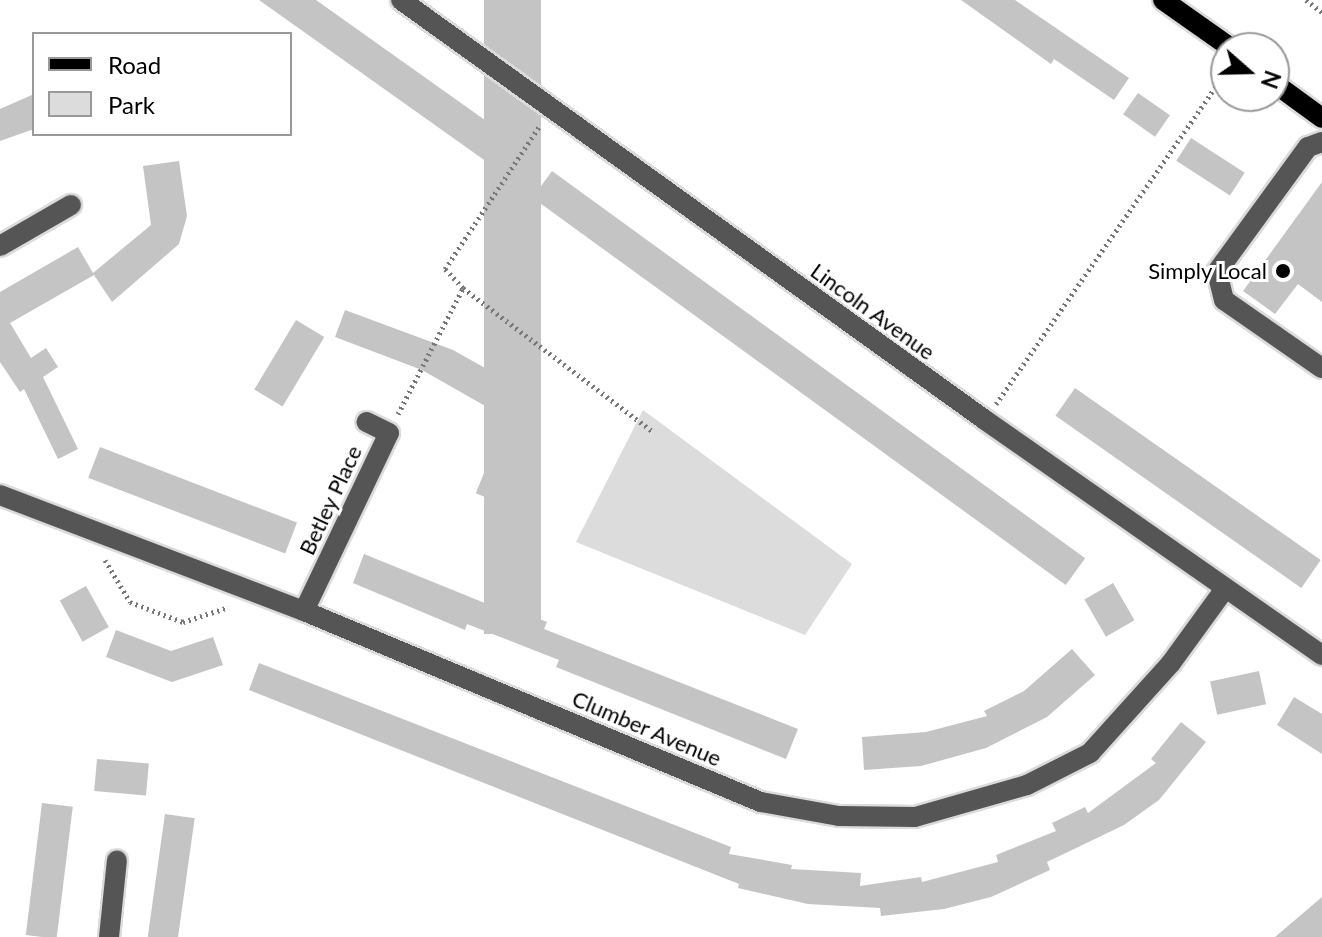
<!DOCTYPE html>
<html>
<head>
<meta charset="utf-8">
<style>
	body { margin:0 }
	#map { position:relative; width:1322px; height:937px; overflow:hidden; background:#fff; font-family:Lato,sans-serif }
	div>[style] { position:absolute }
	[style*='--x'] { left:calc(var(--x)*1px); top:calc(var(--y)*1px); width:calc(var(--w)*1px); rotate:calc(var(--a)*1deg) }
	.green>* { inset:0; background:#dcdcdc }
	.building>* { inset:0; background:#c4c4c4; transform-origin:0 0 }
	.path>* { height:5px; margin-top:-2.5px; transform-origin:0; background:repeating-linear-gradient(90deg,#777 0 2px,transparent 0 6px) }
	.roads { filter:drop-shadow(2px 0 #dbdbdb) drop-shadow(-2px 0 #dbdbdb) drop-shadow(0 2px #dbdbdb) drop-shadow(0 -2px #dbdbdb) }
	.minor>* { height:20px; margin:-10px; padding:0 10px; transform-origin:10px; border-radius:10px; background:#555 }
	.major>* { height:20px; margin:-10px; padding:0 10px; transform-origin:10px; border-radius:10px; background:#000 }
	.dots>* { width:22px; height:22px; translate:-50% -50%; box-sizing:border-box; border:4px solid #fff; border-radius:50% }
	span { translate:-50% -50%; white-space:nowrap; text-align:center; line-height:1.15; -webkit-text-stroke:6px #fff; paint-order:stroke }
	.poi-label { font-size:22px; color:#000 }
	.right { translate:-100% -50%; text-align:right }
	.street-label { font-size:22px; color:#000 }
	.legend { position:absolute; left:32px; top:32px; width:260px; height:104px; box-sizing:border-box; background:#fff; border:2px solid #999; margin:0; padding:10px 14px; list-style:none; font-size:24px; color:#000 }
	.legend li { display:flex; align-items:center; gap:16px; height:40px }
	.legend b { width:40px; border:2px solid #999 }
	.north { position:absolute; left:1210px; top:32px; width:80px; height:80px; box-sizing:border-box; background:#fff; border:2px solid #999; border-radius:50%; rotate:110deg; font-size:22px; font-weight:700; line-height:32px; text-align:center; color:#000 }
	.north::after { content:''; display:block; margin:auto; width:28px; height:36px; background:#000; clip-path:polygon(50% 0,100% 100%,50% 72%,0 100%) }
</style>
</head>
<body>
<div id="map">
	<div class="green">
		<div style="clip-path:polygon(643px 410px,852px 564px,805px 635px,576px 542px)"></div>
	</div>
	<div class="building">
		<div style="clip-path:polygon(259px 0,316px 0,506px 135px,487px 162px)"></div>
		<div style="left:484px;top:0;width:57px;height:634px"></div>
		<div style="clip-path:polygon(961px 0,1015px 0,1129px 78px,1114px 100px,1054px 59px,1051px 64px)"></div>
		<div style="left:1138px;top:93px;width:39px;height:26px;rotate:35deg"></div>
		<div style="clip-path:polygon(34px 94px,34px 129px,0 141px,0 109px)"></div>
		<div style="left:1191px;top:138px;width:64px;height:27px;rotate:33deg"></div>
		<div style="clip-path:polygon(179px 161px,187px 216px,179px 244px,112px 302px,94px 275px,10px 323px,31px 358px,46px 348px,58px 367px,43px 377px,78px 449px,58px 459px,24px 389px,20px 392px,0 362px,0 292px,78px 247px,93px 273px,151px 225px,143px 166px)"></div>
		<div style="left:552px;top:171px;width:659px;height:33px;rotate:36deg"></div>
		<div style="clip-path:polygon(1322px 182px,1322px 302px,1298px 284px,1275px 314px,1243px 291px)"></div>
		<div style="clip-path:polygon(345px 310px,453px 350px,517px 386px,501px 415px,422px 370px,335px 337px)"></div>
		<div style="left:296px;top:320px;width:33px;height:81px;rotate:31deg"></div>
		<div style="left:1075px;top:388px;width:300px;height:34px;rotate:35deg"></div>
		<div style="left:505px;top:421px;width:31px;height:78px;rotate:22deg"></div>
		<div style="left:100px;top:447px;width:211px;height:33px;rotate:21deg"></div>
		<div style="clip-path:polygon(364px 554px,502px 610px,504px 605px,547px 622px,544px 629px,798px 729px,786px 759px,556px 667px,559px 660px,467px 624px,465px 630px,353px 583px)"></div>
		<div style="left:1113px;top:583px;width:43px;height:33px;rotate:60deg"></div>
		<div style="left:86px;top:586px;width:47px;height:30px;rotate:61deg"></div>
		<div style="clip-path:polygon(116px 630px,171px 651px,213px 637px,223px 665px,172px 682px,106px 657px)"></div>
		<div style="clip-path:polygon(1072px 649px,1095px 675px,1047px 717px,986px 748px,921px 766px,864px 770px,862px 737px,926px 732px,987px 716px,984px 711px,1024px 691px)"></div>
		<div style="clip-path:polygon(259px 663px,731px 847px,729px 854px,792px 865px,791px 869px,861px 873px,860px 886px,921px 877px,922px 882px,998px 862px,996px 855px,1056px 831px,1052px 823px,1085px 807px,1088px 813px,1156px 763px,1151px 759px,1181px 722px,1206px 742px,1159px 800px,1124px 825px,1047px 862px,1050px 870px,991px 897px,944px 909px,881px 916px,880px 908px,808px 904px,738px 888px,739px 884px,249px 690px)"></div>
		<div style="left:1259px;top:671px;width:34px;height:50px;rotate:78deg"></div>
		<div style="clip-path:polygon(1294px 697px,1322px 714px,1322px 754px,1277px 725px)"></div>
		<div style="left:97px;top:759px;width:52px;height:32px;rotate:5deg"></div>
		<div style="left:42px;top:803px;width:31px;height:133px;rotate:7deg"></div>
		<div style="left:165px;top:814px;width:30px;height:124px;rotate:8deg"></div>
		<div style="clip-path:polygon(1322px 897px,1322px 937px,1275px 937px)"></div>
	</div>
	<div class="path">
		<div style="--x:1306;--y:0;--w:20;--a:37"></div>
		<div style="--x:463;--y:288;--w:237;--a:37.1"></div>
		<div style="--x:996;--y:404;--w:404;--a:-55.3"></div>
		<div style="--x:398;--y:414;--w:142;--a:-62.7"></div>
		<div style="--x:463;--y:288;--w:26;--a:-133"></div>
		<div style="--x:445;--y:269;--w:170;--a:-56.5"></div>
		<div style="--x:105;--y:560;--w:49;--a:59.2"></div>
		<div style="--x:130;--y:602;--w:57;--a:20.7"></div>
		<div style="--x:183;--y:622;--w:48;--a:-18.1"></div>
	</div>
	<div class="roads">
		<div class="minor">
			<div style="--x:401;--y:0;--w:719;--a:35.72"></div>
			<div style="--x:985;--y:420;--w:411;--a:34.9"></div>
			<div style="--x:1322;--y:142;--w:15;--a:160"></div>
			<div style="--x:1308;--y:147;--w:155;--a:126.1"></div>
			<div style="--x:1217;--y:272;--w:29;--a:76"></div>
			<div style="--x:1224;--y:300;--w:119;--a:34.8"></div>
			<div style="--x:0;--y:246;--w:82;--a:-30"></div>
			<div style="--x:0;--y:495;--w:325;--a:20.9"></div>
			<div style="--x:304;--y:611;--w:495;--a:22.7"></div>
			<div style="--x:761;--y:802;--w:79;--a:10.2"></div>
			<div style="--x:839;--y:816;--w:76;--a:0.8"></div>
			<div style="--x:915;--y:817;--w:116;--a:-15.9"></div>
			<div style="--x:1027;--y:785;--w:71;--a:-26.9"></div>
			<div style="--x:1090;--y:753;--w:121;--a:-48"></div>
			<div style="--x:1171;--y:663;--w:90;--a:-54"></div>
			<div style="--x:304;--y:611;--w:197;--a:-64.5"></div>
			<div style="--x:389;--y:433;--w:25;--a:-154"></div>
			<div style="--x:109;--y:937;--w:77;--a:-84.1"></div>
		</div>
		<div class="major">
			<div style="--x:1163;--y:0;--w:83;--a:35.2"></div>
			<div style="--x:1274;--y:83;--w:59;--a:36.1"></div>
		</div>
	</div>
	<div class="dots">
		<div style="left:1283px;top:271px;background:#000"></div>
	</div>
	<div class="poi-label">
		<span class="right" style="left:1267px;top:271px">Simply Local</span>
	</div>
	<div class="street-label">
		<span style="left:873px;top:311px;rotate:36deg">Lincoln Avenue</span>
		<span style="left:330px;top:500px;rotate:-65deg">Betley Place</span>
		<span style="left:647px;top:728px;rotate:23deg">Clumber Avenue</span>
	</div>
	<ul class="legend">
	<li><b style="height:10px;background:#000"></b>Road</li>
	<li><b style="height:22px;background:#dcdcdc"></b>Park</li>
	</ul>
	<div class="north">N</div>
</div>
</body>
</html>
